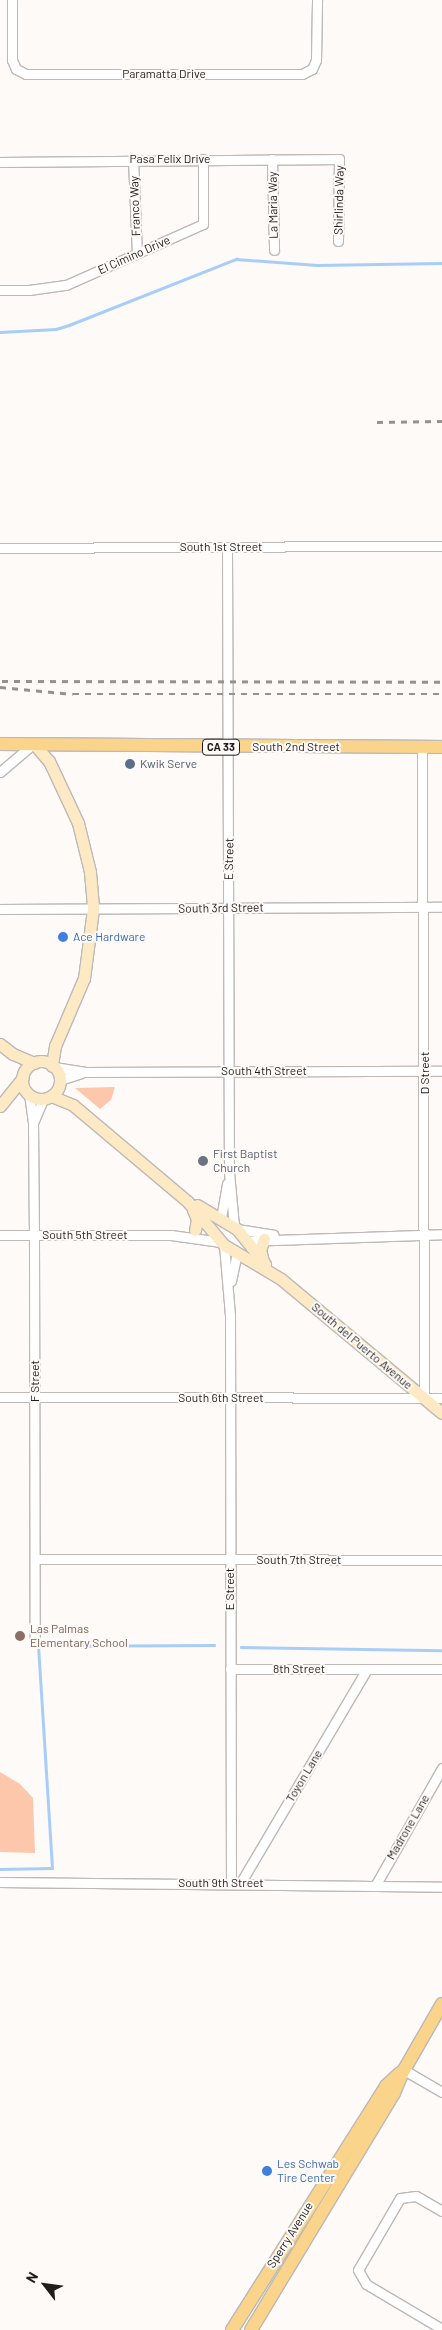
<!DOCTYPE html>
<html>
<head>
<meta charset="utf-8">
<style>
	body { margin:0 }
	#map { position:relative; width:442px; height:2330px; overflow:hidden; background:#fefaf8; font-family:Barlow,sans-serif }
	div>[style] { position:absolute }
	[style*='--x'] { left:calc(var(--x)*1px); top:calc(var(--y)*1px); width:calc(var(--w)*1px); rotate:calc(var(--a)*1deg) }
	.green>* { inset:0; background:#fcc7ab }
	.stream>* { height:2.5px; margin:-1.25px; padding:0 1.25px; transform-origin:1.25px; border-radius:1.25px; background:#a9cdf9 }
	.roads { filter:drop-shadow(1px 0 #bdb9b7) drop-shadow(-1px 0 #bdb9b7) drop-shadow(0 1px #bdb9b7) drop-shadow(0 -1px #bdb9b7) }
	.street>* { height:9px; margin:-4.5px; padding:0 4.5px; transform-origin:4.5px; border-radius:4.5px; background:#fff }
	.secondary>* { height:11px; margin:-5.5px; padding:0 5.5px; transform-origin:5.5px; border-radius:5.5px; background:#fdeac5 }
	.secondary>.ring { margin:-5.5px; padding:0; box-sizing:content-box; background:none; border:11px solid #fdeac5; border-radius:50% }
	.primary>* { height:12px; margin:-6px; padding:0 6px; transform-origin:6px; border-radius:6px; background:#fad48b }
	.rail>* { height:2.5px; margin-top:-1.25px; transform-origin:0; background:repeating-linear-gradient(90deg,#949190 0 6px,transparent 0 12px) }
	.dots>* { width:14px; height:14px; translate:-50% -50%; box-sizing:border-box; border:2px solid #fefaf8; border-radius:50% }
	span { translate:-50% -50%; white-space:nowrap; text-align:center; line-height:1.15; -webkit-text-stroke:4px #fefaf8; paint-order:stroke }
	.shield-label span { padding:1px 4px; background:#fefaf8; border:1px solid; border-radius:4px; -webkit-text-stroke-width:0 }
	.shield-label { font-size:11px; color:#201e1d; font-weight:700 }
	.street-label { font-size:12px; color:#201e1d }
	.service-label { font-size:12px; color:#4e5e75 }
	.left { translate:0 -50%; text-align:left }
	.shop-label { font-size:12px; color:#366cbe }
	.worship-label { font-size:12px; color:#5b616d }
	.education-label { font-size:12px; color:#785e54 }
	.north { position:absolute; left:20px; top:2260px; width:50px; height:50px; -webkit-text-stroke:4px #fefaf8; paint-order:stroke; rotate:300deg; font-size:14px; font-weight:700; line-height:20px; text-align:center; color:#201e1d }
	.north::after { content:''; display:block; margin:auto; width:18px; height:22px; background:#201e1d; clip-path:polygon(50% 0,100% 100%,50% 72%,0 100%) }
</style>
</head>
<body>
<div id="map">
	<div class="green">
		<div style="clip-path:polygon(115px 1087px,111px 1100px,100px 1109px,75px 1088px)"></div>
		<div style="clip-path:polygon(0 1772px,20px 1784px,33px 1798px,35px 1853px,0 1852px)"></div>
	</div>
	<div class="stream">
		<div style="--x:0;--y:332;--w:56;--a:-3.1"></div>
		<div style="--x:56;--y:329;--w:14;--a:-17"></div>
		<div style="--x:69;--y:325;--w:180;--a:-21.6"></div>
		<div style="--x:236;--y:259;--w:81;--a:4.2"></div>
		<div style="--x:317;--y:265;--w:125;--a:-0.9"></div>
		<div style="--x:241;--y:1647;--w:201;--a:0.9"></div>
		<div style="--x:0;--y:1869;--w:52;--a:-1.1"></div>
		<div style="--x:52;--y:1868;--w:222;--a:-93.6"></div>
		<div style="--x:38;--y:1646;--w:176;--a:-0.3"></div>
	</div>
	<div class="roads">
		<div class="street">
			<div style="--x:12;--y:0;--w:60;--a:90"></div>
			<div style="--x:12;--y:60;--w:10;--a:66"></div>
			<div style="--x:16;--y:69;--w:11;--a:27"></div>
			<div style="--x:26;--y:74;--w:276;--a:0"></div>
			<div style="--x:302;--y:74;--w:11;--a:-27"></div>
			<div style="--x:312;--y:69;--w:10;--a:-66"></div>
			<div style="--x:316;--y:60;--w:60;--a:-89"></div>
			<div style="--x:133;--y:159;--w:94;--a:87.6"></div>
			<div style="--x:272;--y:159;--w:91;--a:88.7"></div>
			<div style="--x:0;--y:162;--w:339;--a:-0.5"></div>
			<div style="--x:339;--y:159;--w:82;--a:90.7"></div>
			<div style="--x:0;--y:290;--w:29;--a:0"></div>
			<div style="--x:29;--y:290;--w:37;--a:-8"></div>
			<div style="--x:66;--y:285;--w:150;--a:-24"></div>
			<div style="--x:203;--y:224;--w:65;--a:-90"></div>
			<div style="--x:227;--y:547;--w:625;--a:89.82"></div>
			<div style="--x:229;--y:1172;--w:54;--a:84.7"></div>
			<div style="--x:0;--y:548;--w:442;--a:-0.3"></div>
			<div style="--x:422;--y:747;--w:651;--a:89.82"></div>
			<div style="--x:0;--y:772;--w:43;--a:-40.3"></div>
			<div style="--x:0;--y:909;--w:442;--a:-0.3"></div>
			<div style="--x:54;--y:1067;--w:32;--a:9"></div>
			<div style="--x:86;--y:1072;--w:356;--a:-0.2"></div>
			<div style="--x:60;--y:1080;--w:22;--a:-18"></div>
			<div style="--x:29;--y:1094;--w:29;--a:82"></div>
			<div style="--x:33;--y:1123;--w:112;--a:89.5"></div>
			<div style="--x:34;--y:1235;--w:404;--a:89.9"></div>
			<div style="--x:33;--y:1123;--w:26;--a:-67"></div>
			<div style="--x:221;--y:1218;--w:35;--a:-80"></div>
			<div style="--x:237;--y:1229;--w:37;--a:9"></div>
			<div style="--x:0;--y:1235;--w:171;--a:0"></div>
			<div style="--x:171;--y:1235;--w:50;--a:8"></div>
			<div style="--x:246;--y:1241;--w:196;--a:-2"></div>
			<div style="--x:224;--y:1245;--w:70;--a:85.1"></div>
			<div style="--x:230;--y:1315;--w:568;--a:89.9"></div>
			<div style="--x:231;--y:1281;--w:29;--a:-78"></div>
			<div style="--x:0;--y:1397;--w:442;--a:0.1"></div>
			<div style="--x:35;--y:1559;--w:407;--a:0.1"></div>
			<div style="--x:230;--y:1669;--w:212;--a:0"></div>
			<div style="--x:0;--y:1882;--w:442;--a:0.6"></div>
			<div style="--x:241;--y:1882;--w:247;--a:-59.4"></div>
			<div style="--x:375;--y:1886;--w:136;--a:-60.4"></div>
			<div style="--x:404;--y:2070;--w:44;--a:30.1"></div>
			<div style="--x:442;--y:2211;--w:30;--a:-150"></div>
			<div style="--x:416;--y:2196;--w:16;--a:173"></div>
			<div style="--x:400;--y:2198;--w:83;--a:120.3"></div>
			<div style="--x:358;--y:2270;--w:16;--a:60"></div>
			<div style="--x:366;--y:2284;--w:88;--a:30.6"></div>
		</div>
		<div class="secondary">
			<div style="--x:34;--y:744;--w:23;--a:49"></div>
			<div style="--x:49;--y:761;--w:68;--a:64.9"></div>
			<div style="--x:78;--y:823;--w:50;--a:76.2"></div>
			<div style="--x:90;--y:872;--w:37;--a:85"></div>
			<div style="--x:93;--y:909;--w:70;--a:97.4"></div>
			<div style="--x:84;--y:978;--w:74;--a:113.1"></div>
			<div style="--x:55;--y:1046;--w:20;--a:99"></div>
			<div style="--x:0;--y:1044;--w:16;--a:38"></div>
			<div style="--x:13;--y:1054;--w:23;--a:23"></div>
			<div class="ring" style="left:22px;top:1061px;width:27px;height:27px"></div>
			<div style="--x:51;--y:1096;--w:24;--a:22"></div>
			<div style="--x:73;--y:1105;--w:150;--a:40.1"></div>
			<div style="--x:188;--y:1202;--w:56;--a:50.1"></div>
			<div style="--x:224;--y:1245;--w:66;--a:30.8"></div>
			<div style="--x:281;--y:1279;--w:209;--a:39.8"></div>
			<div style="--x:0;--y:1106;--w:36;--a:-51"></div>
			<div style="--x:197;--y:1205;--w:47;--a:31"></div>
			<div style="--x:237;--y:1229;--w:45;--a:51.3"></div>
			<div style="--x:193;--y:1210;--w:10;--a:66"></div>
			<div style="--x:197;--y:1219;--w:11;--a:100"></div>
			<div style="--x:263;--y:1261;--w:11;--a:-105"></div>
			<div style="--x:260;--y:1250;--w:12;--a:-70"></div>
		</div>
		<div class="primary">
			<div style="--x:0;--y:744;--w:442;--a:0.4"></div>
			<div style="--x:232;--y:2330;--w:289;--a:-57.7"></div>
			<div style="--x:386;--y:2086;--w:19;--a:-43"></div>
			<div style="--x:251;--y:2330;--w:277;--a:-58.9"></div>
			<div style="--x:394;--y:2093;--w:25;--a:-67"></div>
			<div style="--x:404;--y:2070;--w:76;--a:-60.1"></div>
		</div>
	</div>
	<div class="rail">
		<div style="--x:377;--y:422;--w:65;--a:-0.9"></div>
		<div style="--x:2;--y:681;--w:440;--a:0.1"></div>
		<div style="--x:0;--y:687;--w:73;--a:5.5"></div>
		<div style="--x:73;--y:694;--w:369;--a:0"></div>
	</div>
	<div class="dots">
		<div style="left:130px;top:764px;background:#5c6f8a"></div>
		<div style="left:63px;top:937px;background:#3f7fe0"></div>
		<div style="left:203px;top:1161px;background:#6b7280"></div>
		<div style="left:20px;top:1636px;background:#8d6e63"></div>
		<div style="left:267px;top:2171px;background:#3f7fe0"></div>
	</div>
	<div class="shield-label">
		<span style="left:221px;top:747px">CA 33</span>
	</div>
	<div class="street-label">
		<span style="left:164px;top:74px">Paramatta Drive</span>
		<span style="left:170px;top:159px">Pasa Felix Drive</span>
		<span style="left:339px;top:200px;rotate:-89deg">Shirlinda Way</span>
		<span style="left:273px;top:205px;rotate:-91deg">La Maria Way</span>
		<span style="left:135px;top:206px;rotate:-92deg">Franco Way</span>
		<span style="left:134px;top:255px;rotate:-24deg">El Cimino Drive</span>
		<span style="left:221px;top:547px">South 1st Street</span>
		<span style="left:296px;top:747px">South 2nd Street</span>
		<span style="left:229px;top:859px;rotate:-89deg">E Street</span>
		<span style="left:221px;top:908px;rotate:-1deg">South 3rd Street</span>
		<span style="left:264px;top:1071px">South 4th Street</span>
		<span style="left:425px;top:1073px;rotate:-90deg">D Street</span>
		<span style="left:85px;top:1235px">South 5th Street</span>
		<span style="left:362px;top:1346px;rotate:40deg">South del Puerto Avenue</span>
		<span style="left:35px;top:1381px;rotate:-90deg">F Street</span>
		<span style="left:221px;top:1398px">South 6th Street</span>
		<span style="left:299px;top:1560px">South 7th Street</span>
		<span style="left:230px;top:1589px;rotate:-90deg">E Street</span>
		<span style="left:299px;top:1669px">8th Street</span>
		<span style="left:304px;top:1776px;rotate:-59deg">Toyon Lane</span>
		<span style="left:408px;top:1827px;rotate:-60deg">Madrone Lane</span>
		<span style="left:221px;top:1883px">South 9th Street</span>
		<span style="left:290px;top:2235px;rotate:-58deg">Sperry Avenue</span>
	</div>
	<div class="service-label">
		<span class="left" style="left:140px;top:764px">Kwik Serve</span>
	</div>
	<div class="shop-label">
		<span class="left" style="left:73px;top:937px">Ace Hardware</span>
		<span class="left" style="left:277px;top:2171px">Les Schwab<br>Tire Center</span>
	</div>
	<div class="worship-label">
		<span class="left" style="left:213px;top:1161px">First Baptist<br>Church</span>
	</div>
	<div class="education-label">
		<span class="left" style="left:30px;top:1636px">Las Palmas<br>Elementary School</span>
	</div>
	<div class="north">N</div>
</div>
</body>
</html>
